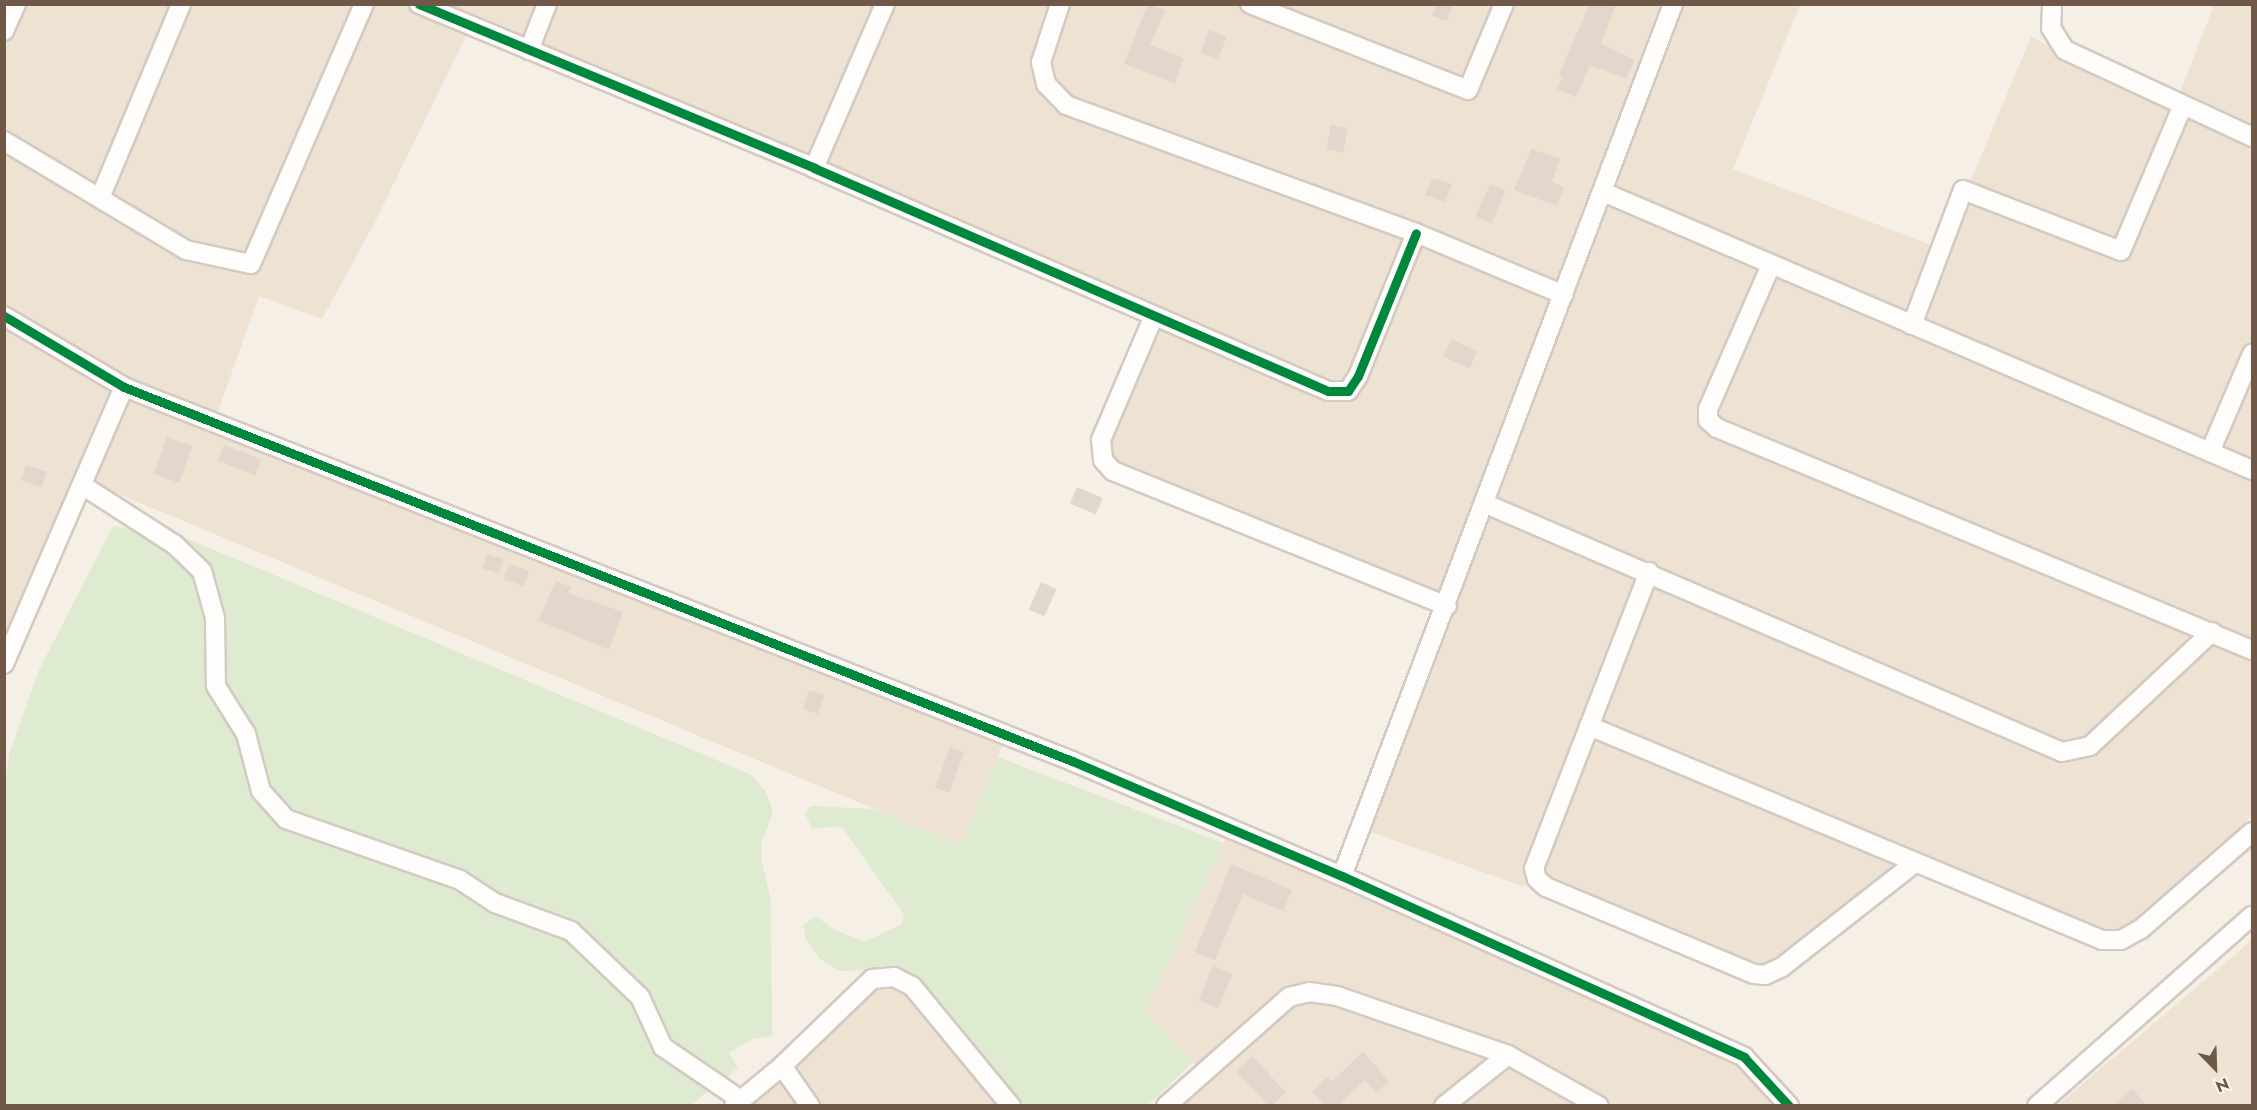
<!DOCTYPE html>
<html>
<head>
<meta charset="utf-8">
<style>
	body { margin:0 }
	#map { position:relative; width:2257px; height:1110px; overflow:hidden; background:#f5efe5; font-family:Jost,sans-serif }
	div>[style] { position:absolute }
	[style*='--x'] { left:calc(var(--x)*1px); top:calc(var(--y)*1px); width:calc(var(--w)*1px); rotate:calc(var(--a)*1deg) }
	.residential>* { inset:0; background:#eee2d2 }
	.green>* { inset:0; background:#dfebd0 }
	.building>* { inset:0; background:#e1d7cd; transform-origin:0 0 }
	.roads { filter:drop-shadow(2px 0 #d3cac1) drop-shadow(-2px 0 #d3cac1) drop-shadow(0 2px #d3cac1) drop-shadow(0 -2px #d3cac1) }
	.minor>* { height:18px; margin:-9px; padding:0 9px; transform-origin:9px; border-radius:9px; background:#fefdfb }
	.cycleway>* { height:9px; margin:-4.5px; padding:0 4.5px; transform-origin:4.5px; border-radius:4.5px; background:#00873e }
	span { translate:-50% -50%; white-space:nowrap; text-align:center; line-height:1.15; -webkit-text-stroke:6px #fff5e4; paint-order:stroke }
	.frame { position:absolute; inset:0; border:6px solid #705848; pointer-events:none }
	.north { position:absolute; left:2185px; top:1038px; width:60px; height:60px; -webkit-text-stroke:4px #fff5e4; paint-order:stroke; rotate:157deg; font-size:16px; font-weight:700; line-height:24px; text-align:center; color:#705848 }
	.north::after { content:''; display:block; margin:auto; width:21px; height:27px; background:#705848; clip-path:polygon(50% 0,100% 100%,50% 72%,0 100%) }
</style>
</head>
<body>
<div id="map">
	<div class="residential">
		<div style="clip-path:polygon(5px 5px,1800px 5px,1733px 169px,1946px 251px,1965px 194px,2031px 37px,2174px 108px,2214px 5px,2252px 5px,2252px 816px,2137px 922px,2118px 933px,2097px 930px,1920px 854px,1765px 967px,1551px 881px,1522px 886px,1368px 831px,1456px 605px,1121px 467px,1110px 454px,1110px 438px,1163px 314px,809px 154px,475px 18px,374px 224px,322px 319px,259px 296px,212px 428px,1004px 742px,961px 845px,78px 477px,5px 646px)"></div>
		<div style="clip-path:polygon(1226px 837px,1736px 1065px,1774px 1105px,1178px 1105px,1209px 1079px,1146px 1011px)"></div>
		<div style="clip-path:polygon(2252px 940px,2252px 1105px,2058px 1105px)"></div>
		<div style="clip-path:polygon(891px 986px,906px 993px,1001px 1105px,748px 1106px,875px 990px)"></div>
	</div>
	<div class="green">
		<div style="clip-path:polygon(113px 526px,188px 539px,752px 775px,766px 792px,773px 812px,762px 842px,761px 857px,771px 901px,772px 1036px,752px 1039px,729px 1053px,738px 1068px,691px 1105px,5px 1106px,4px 793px,9px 755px,39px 670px)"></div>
		<div style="clip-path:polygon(998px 757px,1223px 843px,1146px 1011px,1193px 1062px,1148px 1105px,1020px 1105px,917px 981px,895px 969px,840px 971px,820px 959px,806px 939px,803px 925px,816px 916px,833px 929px,864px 942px,902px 924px,904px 915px,842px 827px,812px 828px,805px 814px,811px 806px,873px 809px,961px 845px)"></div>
	</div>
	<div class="building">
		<div style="clip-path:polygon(1148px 4px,1165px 10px,1150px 45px,1184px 58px,1175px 83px,1124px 64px)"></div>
		<div style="clip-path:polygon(1436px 4px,1453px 4px,1447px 21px,1432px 16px)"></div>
		<div style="clip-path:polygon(1590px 4px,1616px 4px,1601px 44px,1635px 60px,1626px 79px,1590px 65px,1576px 97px,1557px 89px,1562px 78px,1559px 74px)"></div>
		<div style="left:1209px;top:30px;width:19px;height:24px;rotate:21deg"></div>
		<div style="left:1331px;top:125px;width:17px;height:25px;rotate:10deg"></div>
		<div style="clip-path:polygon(1531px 149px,1560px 158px,1552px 182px,1564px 187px,1557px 206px,1514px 190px)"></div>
		<div style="clip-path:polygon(1433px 178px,1452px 184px,1445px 202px,1425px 195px)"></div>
		<div style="left:1490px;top:184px;width:17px;height:35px;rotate:24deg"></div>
		<div style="left:1451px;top:339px;width:29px;height:19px;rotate:25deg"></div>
		<div style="left:167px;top:437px;width:27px;height:39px;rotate:20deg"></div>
		<div style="left:224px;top:445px;width:40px;height:17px;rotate:21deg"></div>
		<div style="left:26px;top:465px;width:22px;height:16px;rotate:18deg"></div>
		<div style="left:1077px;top:487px;width:28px;height:18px;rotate:23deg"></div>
		<div style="left:487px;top:554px;width:17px;height:15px;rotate:17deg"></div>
		<div style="left:509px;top:564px;width:21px;height:16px;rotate:19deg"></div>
		<div style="clip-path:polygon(556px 581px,571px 587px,568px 593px,623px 612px,609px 650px,538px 620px)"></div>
		<div style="left:1041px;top:582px;width:17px;height:30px;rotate:24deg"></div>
		<div style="left:809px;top:690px;width:16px;height:20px;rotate:18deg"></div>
		<div style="left:950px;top:747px;width:15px;height:43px;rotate:20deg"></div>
		<div style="clip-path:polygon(1231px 864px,1292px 890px,1283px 911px,1243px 894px,1215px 960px,1195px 952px)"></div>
		<div style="left:1213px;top:966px;width:21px;height:37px;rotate:23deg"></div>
		<div style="clip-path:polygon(1363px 1052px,1389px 1081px,1376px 1093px,1365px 1080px,1338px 1106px,1325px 1106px,1312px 1091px,1327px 1077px,1331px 1082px)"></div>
		<div style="left:1252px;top:1056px;width:50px;height:22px;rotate:47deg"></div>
		<div style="clip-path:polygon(2133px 1089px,2146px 1106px,2112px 1106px)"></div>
	</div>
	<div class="roads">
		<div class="minor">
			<div style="--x:419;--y:4;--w:428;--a:22.5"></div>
			<div style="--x:814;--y:168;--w:560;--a:23.45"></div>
			<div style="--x:1328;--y:391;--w:20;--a:0"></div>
			<div style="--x:1348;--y:391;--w:18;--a:-56"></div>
			<div style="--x:1358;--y:376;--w:154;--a:-67.9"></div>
			<div style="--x:1060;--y:4;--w:61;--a:108.1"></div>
			<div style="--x:1041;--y:62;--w:23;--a:77"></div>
			<div style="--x:1046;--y:84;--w:29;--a:46"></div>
			<div style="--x:1066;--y:105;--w:373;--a:20.1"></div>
			<div style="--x:1416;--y:233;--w:160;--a:22.7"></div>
			<div style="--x:1250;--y:4;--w:234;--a:21.5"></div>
			<div style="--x:1468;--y:90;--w:93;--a:-67.3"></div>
			<div style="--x:2052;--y:4;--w:24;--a:92"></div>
			<div style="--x:2051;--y:28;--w:26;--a:58"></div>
			<div style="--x:2065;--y:50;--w:206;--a:24.9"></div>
			<div style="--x:4;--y:31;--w:30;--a:-66"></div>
			<div style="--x:529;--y:50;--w:49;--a:-68.6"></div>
			<div style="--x:4;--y:141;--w:212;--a:30.9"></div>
			<div style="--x:186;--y:250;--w:66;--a:12.2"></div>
			<div style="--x:251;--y:264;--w:283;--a:-66.5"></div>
			<div style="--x:814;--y:168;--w:179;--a:-66.6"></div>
			<div style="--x:1603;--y:192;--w:706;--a:23.19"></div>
			<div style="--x:100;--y:198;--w:210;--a:-67.3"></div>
			<div style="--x:1771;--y:265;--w:157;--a:113.6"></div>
			<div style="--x:1708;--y:409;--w:11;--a:90"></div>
			<div style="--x:1708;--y:420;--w:12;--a:42"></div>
			<div style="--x:1717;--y:428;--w:579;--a:22.54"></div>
			<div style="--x:4;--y:316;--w:139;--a:30.6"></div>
			<div style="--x:124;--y:387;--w:1019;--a:21.53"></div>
			<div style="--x:1072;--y:761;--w:293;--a:23.1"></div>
			<div style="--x:1342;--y:876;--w:441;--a:24.2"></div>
			<div style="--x:1744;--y:1057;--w:67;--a:47.4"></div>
			<div style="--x:1153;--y:318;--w:133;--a:113.1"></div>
			<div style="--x:1101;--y:440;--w:20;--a:84"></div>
			<div style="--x:1103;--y:460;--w:15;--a:48"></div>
			<div style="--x:1113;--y:471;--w:360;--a:22"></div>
			<div style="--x:1912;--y:325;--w:144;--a:-69.3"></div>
			<div style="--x:1963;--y:190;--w:169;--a:21.1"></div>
			<div style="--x:2121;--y:251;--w:156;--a:-67"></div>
			<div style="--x:2210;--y:452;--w:107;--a:-66.8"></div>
			<div style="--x:82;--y:485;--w:111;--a:32.8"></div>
			<div style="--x:175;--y:545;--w:37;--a:44"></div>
			<div style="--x:202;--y:571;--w:49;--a:74.5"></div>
			<div style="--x:215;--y:618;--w:68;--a:89.2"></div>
			<div style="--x:216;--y:686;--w:57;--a:58"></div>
			<div style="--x:246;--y:734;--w:59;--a:75.3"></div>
			<div style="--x:261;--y:791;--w:38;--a:48"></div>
			<div style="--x:286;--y:819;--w:184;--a:19.3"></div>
			<div style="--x:460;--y:880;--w:42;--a:33.3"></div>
			<div style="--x:495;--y:903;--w:81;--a:20.2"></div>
			<div style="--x:571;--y:931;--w:95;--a:43.7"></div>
			<div style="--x:640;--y:997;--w:55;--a:65.3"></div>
			<div style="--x:663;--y:1047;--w:94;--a:34.2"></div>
			<div style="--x:1486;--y:504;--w:627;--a:23.29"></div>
			<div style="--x:2062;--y:752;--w:29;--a:-12"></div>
			<div style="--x:2090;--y:746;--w:167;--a:-43.1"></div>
			<div style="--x:1649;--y:572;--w:318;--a:111.2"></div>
			<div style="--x:1534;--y:868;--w:11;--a:75"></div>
			<div style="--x:1537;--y:879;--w:12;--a:42"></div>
			<div style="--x:1546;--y:887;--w:225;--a:22.7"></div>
			<div style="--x:1754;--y:974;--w:11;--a:5"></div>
			<div style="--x:1765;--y:975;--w:19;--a:-25"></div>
			<div style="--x:1782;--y:967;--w:170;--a:-38.1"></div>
			<div style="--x:4;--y:664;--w:302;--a:-66.6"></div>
			<div style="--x:1589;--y:726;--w:556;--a:22.64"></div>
			<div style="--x:2102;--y:940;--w:19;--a:0"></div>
			<div style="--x:2121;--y:940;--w:23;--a:-29"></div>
			<div style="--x:2141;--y:929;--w:147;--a:-41.1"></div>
			<div style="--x:1342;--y:876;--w:933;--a:-69.21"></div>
			<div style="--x:782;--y:1066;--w:49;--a:55"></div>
			<div style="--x:734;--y:1106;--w:62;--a:-39.8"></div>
			<div style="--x:782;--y:1066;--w:125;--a:-44"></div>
			<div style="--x:872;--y:979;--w:22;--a:-5"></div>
			<div style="--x:894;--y:977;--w:20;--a:27"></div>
			<div style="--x:912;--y:986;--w:156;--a:50.5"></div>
			<div style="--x:1166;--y:1106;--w:164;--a:-41.5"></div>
			<div style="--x:1289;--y:997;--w:21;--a:-14"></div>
			<div style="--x:1309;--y:992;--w:28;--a:8"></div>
			<div style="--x:1337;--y:996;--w:181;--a:19"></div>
			<div style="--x:1508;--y:1055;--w:104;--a:29.3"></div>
			<div style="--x:1444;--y:1106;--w:82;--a:-38.6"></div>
			<div style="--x:2037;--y:1106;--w:287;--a:-41.5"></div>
		</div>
	</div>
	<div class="cycleway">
		<div style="--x:419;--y:4;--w:428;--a:22.5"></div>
		<div style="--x:814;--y:168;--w:560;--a:23.45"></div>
		<div style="--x:1328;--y:391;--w:20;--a:0"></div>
		<div style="--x:1348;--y:391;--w:18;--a:-56"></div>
		<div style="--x:1358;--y:376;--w:154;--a:-67.9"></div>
		<div style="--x:4;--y:316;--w:139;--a:30.6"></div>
		<div style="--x:124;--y:387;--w:1019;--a:21.53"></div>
		<div style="--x:1072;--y:761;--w:293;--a:23.1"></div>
		<div style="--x:1342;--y:876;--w:441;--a:24.2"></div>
		<div style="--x:1744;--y:1057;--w:67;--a:47.4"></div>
	</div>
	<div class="frame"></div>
	<div class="north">N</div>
</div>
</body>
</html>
